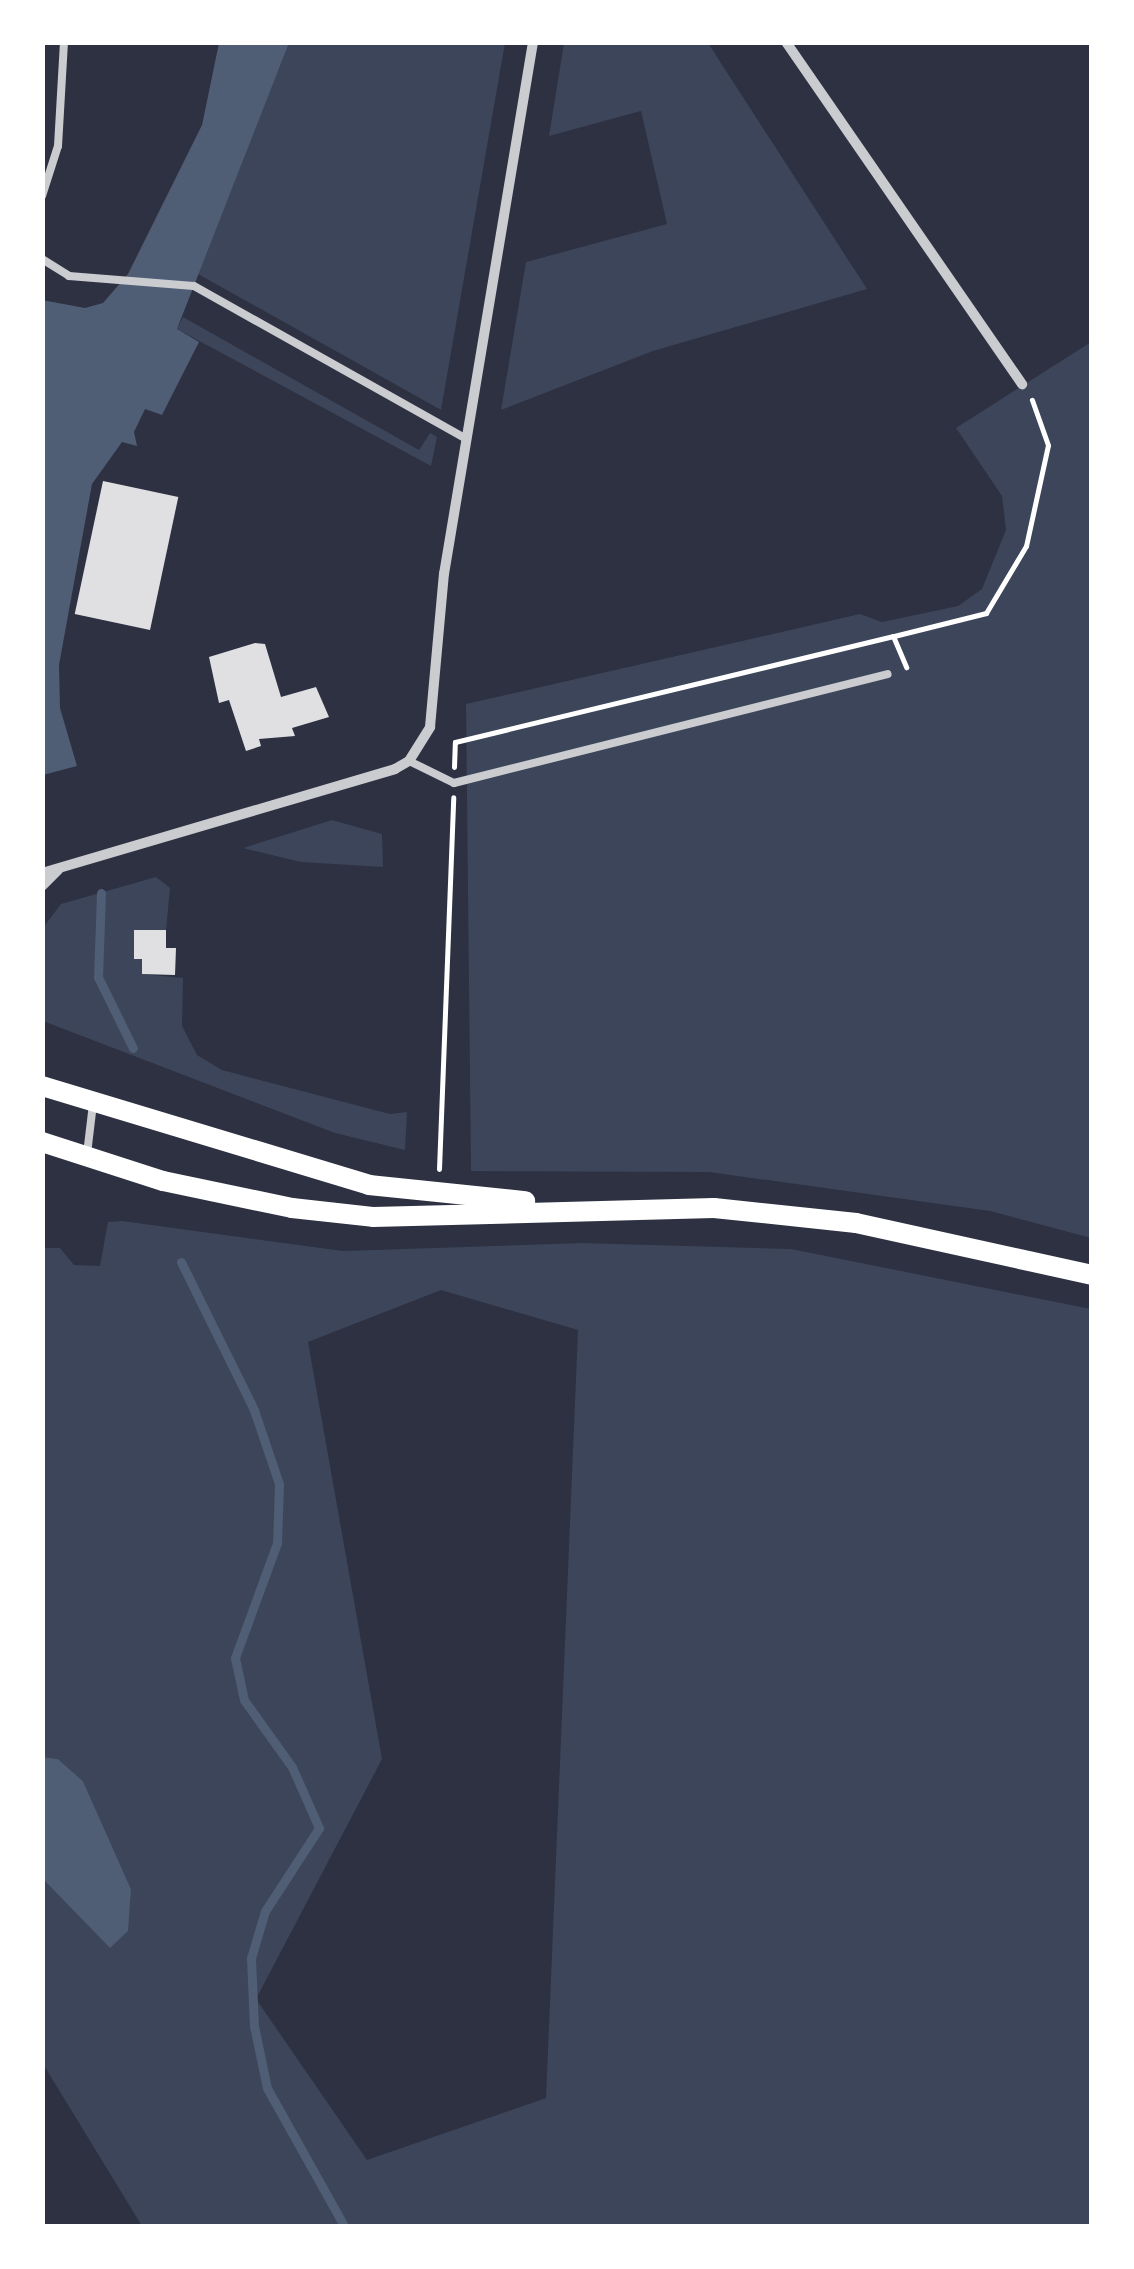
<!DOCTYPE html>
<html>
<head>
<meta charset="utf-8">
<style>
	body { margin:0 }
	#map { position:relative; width:1134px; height:2269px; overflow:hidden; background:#2d3142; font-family:"PT Sans Narrow",sans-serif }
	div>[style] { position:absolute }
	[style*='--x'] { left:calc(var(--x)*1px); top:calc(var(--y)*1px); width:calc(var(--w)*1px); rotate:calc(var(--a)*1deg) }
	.green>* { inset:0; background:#3c4559 }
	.water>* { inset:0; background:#4f5d75 }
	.stream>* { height:9px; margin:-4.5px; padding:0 4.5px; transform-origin:4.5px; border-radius:4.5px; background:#4f5d75 }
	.building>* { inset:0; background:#e0e0e3; transform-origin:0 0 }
	.path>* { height:5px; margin:-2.5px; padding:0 2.5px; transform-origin:2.5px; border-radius:2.5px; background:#fff }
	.service>* { height:8px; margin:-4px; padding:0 4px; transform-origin:4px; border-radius:4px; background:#caccd0 }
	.minor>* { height:10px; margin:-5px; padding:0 5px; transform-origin:5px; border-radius:5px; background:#caccd0 }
	.secondary>* { height:20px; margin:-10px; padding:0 10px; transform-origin:10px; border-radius:10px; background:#fff }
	span { translate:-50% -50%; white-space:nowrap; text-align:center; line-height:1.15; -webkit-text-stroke:10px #fff; paint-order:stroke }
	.frame { position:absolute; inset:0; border:45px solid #fff; pointer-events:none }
</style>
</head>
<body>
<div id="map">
	<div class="green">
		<div style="clip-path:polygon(289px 43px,505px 43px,441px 410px,198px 274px)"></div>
		<div style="clip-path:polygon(564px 43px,708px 43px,867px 289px,653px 351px,501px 410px,526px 262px,667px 224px,641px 111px,549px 136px)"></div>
		<div style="clip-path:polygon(183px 317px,419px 450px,430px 433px,437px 437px,431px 466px,177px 329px)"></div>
		<div style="clip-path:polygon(1091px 342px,1091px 1238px,990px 1211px,709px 1172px,471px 1171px,466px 704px,860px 614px,882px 622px,958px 606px,982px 589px,1006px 530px,1002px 496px,956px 428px)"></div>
		<div style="clip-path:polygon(332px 820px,382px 834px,383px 867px,301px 862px,243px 848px)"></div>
		<div style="clip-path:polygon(156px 877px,170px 888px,166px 930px,135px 930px,134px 959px,142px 959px,142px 974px,183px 978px,182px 1026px,197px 1055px,222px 1070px,390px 1114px,407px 1112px,405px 1150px,335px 1133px,43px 1021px,42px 929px,61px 904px)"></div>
		<div style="clip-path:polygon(evenodd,122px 1221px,343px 1251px,582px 1243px,791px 1249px,1091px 1309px,1091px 2226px,142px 2226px,43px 2064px,43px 1879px,71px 1903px,131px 1889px,83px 1781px,58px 1759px,43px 1757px,43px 1248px,60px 1248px,74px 1265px,100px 1266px,108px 1222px,122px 1221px,441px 1290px,578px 1330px,546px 2098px,367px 2160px,256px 1999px,382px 1759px,308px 1342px,441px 1290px)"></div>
	</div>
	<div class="water">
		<div style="clip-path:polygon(219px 43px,289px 43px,177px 329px,199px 342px,162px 415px,145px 409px,134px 432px,137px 446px,122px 442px,92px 484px,59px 665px,60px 708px,77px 766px,43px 775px,42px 300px,85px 308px,103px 303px,128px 274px,202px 125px)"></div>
		<div style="clip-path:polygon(43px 1757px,58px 1759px,83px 1781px,131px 1889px,128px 1931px,110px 1948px,43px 1879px)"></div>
	</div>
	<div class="stream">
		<div style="--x:101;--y:893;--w:84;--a:92"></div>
		<div style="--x:98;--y:977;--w:79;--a:63.8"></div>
		<div style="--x:181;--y:1262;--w:165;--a:63.7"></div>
		<div style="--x:254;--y:1410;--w:78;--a:71.3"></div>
		<div style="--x:279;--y:1484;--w:59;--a:91.9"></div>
		<div style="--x:277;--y:1543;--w:122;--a:110.1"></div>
		<div style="--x:235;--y:1658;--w:43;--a:77.9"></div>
		<div style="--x:244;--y:1700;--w:82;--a:54.4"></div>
		<div style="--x:292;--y:1767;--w:67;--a:66.1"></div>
		<div style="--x:319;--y:1828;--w:99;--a:123"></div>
		<div style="--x:265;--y:1911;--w:49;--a:106.6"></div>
		<div style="--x:251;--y:1958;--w:68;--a:87.5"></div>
		<div style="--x:254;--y:2026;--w:63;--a:78.2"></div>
		<div style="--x:267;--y:2088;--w:158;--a:60.8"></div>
	</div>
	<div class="building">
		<div style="left:103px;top:481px;width:77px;height:136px;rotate:12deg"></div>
		<div style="clip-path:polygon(255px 643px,265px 644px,281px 697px,316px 687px,329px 717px,292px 728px,295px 736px,259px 739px,261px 746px,246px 751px,229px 700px,219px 703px,209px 657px)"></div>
		<div style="clip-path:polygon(134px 930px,166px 930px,166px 948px,176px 948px,175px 975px,142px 974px,142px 959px,134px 959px)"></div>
	</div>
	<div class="path">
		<div style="--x:894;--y:636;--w:95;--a:-14"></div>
		<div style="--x:986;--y:613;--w:78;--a:-59.2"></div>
		<div style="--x:1026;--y:546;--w:103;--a:-77.7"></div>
		<div style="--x:1048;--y:445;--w:48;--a:-109.6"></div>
		<div style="--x:454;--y:767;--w:25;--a:-88"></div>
		<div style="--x:455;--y:742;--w:451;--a:-13.6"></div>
		<div style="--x:893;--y:636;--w:34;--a:67"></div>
		<div style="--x:439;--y:1169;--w:372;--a:-87.8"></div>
	</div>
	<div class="service">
		<div style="--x:42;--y:196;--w:52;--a:-72.3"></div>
		<div style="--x:58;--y:146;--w:104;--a:-86.7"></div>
		<div style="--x:42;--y:259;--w:32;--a:32"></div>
		<div style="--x:69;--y:276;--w:125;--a:4.6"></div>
		<div style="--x:194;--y:286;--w:313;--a:29.3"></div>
		<div style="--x:409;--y:761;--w:50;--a:26.1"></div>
		<div style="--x:454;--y:783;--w:447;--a:-14.1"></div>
		<div style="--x:87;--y:1154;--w:50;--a:-83.2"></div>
	</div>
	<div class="minor">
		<div style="--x:786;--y:42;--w:416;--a:55.4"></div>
		<div style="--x:42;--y:873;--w:368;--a:-16.4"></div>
		<div style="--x:395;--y:769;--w:16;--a:-30"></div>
		<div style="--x:409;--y:761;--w:40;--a:-58"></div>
		<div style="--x:430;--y:727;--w:154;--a:-84.8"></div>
		<div style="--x:444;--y:574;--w:539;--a:-80.5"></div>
		<div style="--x:42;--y:886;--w:23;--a:-45"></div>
	</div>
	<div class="secondary">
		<div style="--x:42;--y:1086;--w:342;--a:16.8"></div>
		<div style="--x:369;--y:1185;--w:157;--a:5.9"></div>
		<div style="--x:42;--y:1142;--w:127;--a:17.9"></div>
		<div style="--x:163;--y:1181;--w:132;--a:11.8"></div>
		<div style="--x:292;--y:1208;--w:81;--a:6.3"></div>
		<div style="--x:373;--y:1217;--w:341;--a:-1.5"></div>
		<div style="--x:714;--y:1208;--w:143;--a:6"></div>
		<div style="--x:856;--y:1223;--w:242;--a:12.4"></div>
	</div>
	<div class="frame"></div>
</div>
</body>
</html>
